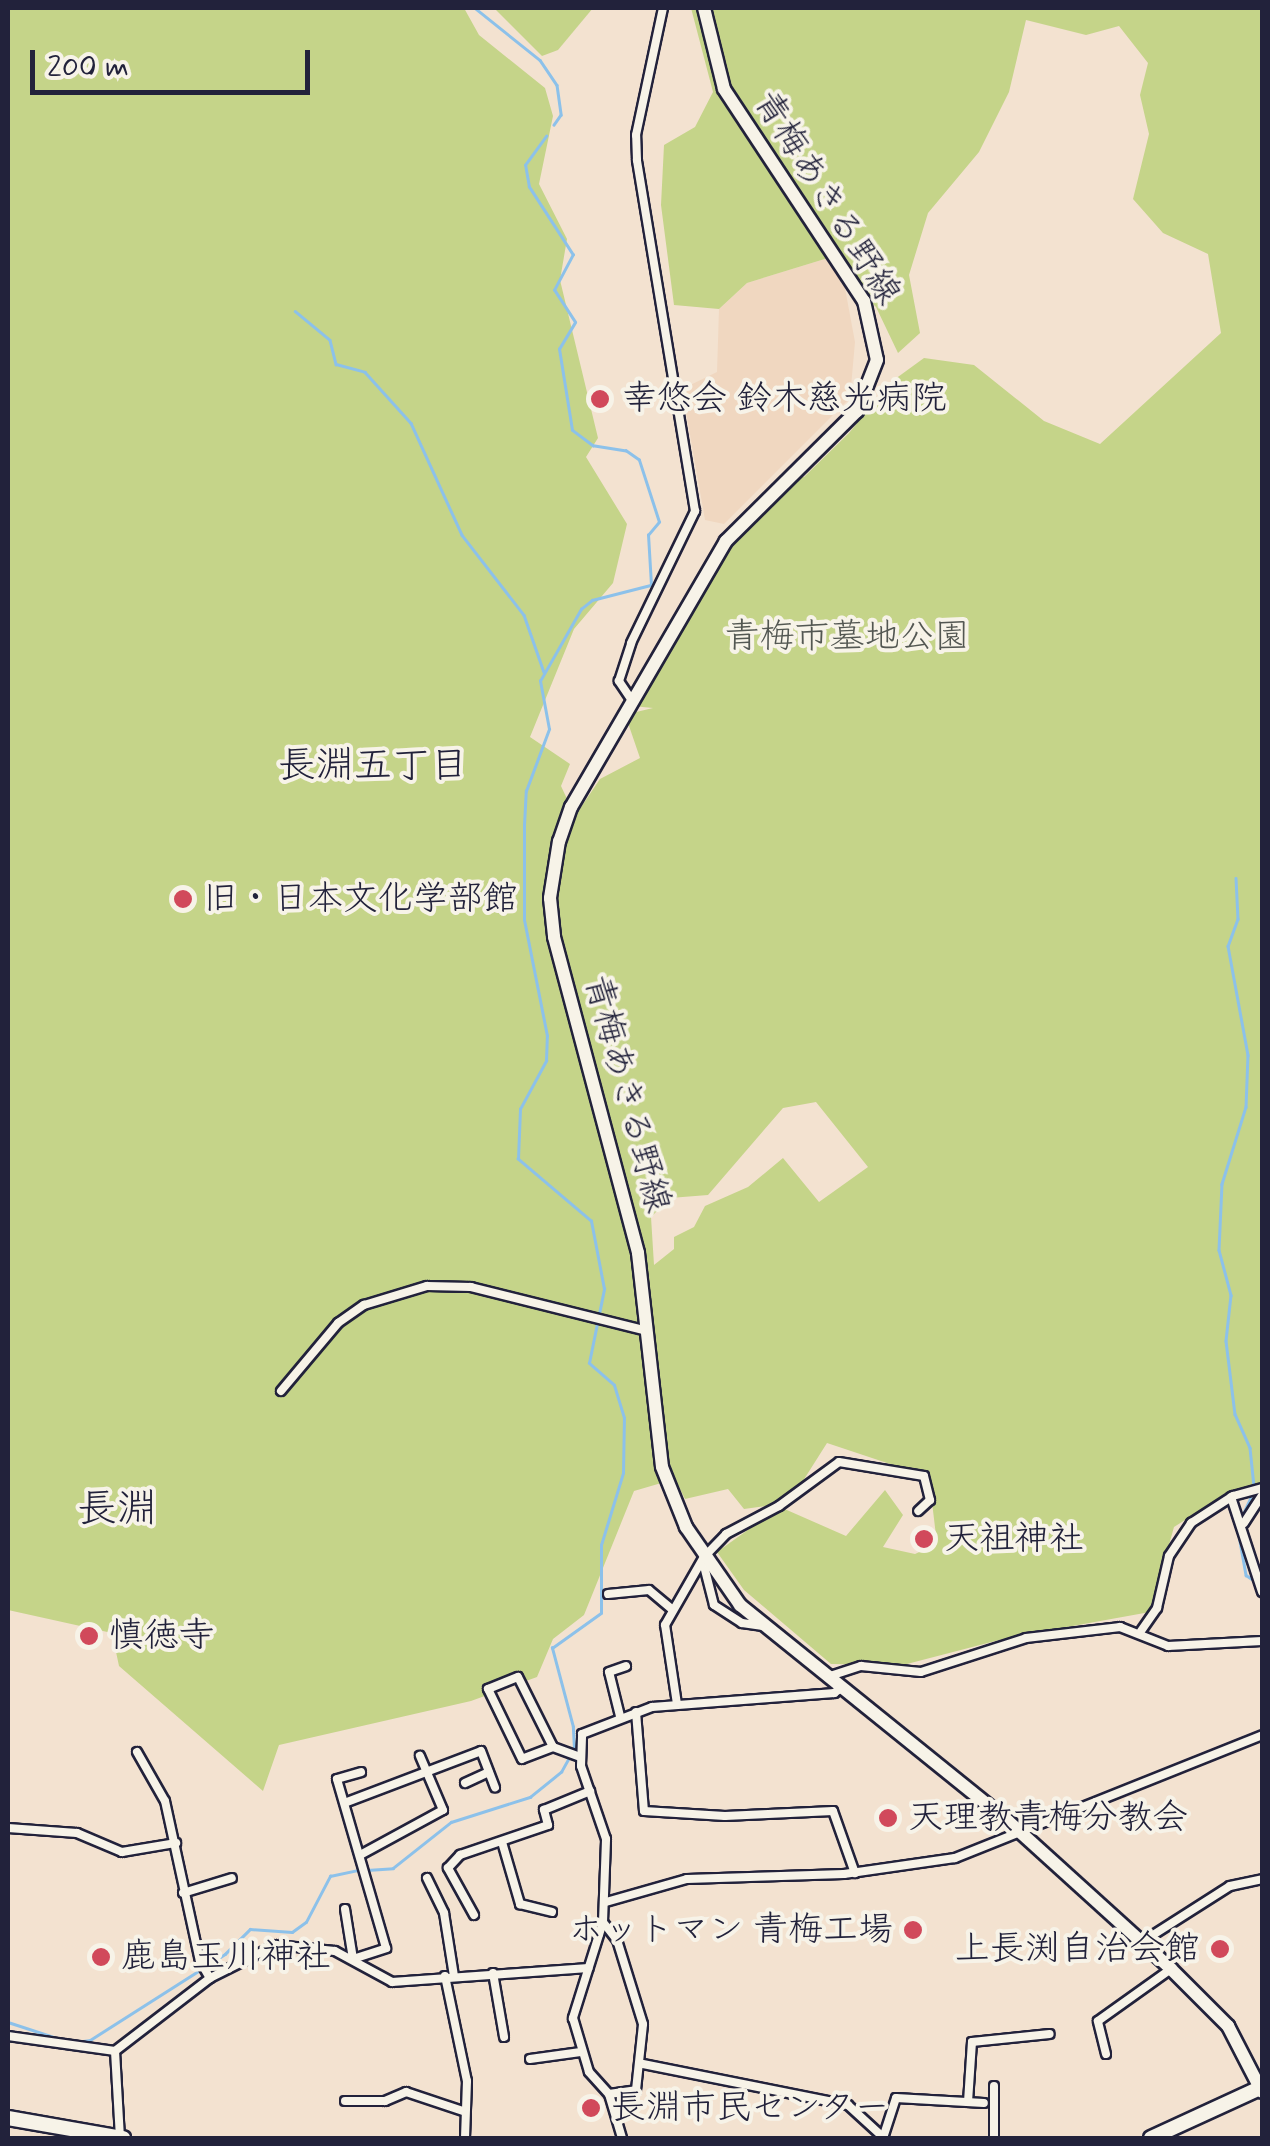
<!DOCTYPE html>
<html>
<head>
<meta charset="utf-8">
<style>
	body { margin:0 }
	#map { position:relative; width:1270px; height:2146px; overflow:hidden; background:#f3e2d0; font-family:Mynerve,"Klee One",sans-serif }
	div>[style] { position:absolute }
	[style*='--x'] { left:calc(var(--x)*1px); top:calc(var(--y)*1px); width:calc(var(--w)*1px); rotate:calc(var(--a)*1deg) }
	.built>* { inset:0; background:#f0d7c0 }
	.green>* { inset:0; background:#c5d489 }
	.stream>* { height:2.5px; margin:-1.25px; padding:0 1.25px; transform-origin:1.25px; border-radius:1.25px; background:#8cc1ea }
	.roads { filter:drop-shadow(2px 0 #22223b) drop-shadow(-2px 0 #22223b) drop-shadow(0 2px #22223b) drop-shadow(0 -2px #22223b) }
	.minor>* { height:8px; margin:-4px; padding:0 4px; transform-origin:4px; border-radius:4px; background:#f7f3e8 }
	.primary>* { height:12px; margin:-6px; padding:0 6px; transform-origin:6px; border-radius:6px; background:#f7f3e8 }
	.trunk>* { height:14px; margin:-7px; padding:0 7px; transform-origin:7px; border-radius:7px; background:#f7f3e8 }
	.dots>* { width:28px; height:28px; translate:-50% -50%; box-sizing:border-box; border:5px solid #f7f3e8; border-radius:50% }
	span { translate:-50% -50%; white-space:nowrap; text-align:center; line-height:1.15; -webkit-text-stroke:8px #f7f3e8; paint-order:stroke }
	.street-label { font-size:35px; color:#22223b }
	.poi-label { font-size:35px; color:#22223b }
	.left { translate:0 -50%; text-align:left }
	.right { translate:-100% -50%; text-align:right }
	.park-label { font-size:35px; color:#535752 }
	.neighbourhood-label { font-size:38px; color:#22223b }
	.quarter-label { font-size:40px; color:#22223b }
	.frame { position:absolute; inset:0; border:10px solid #22223b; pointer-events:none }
	.scale { position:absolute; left:30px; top:50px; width:280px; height:45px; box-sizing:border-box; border:5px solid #22223b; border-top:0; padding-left:12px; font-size:30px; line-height:35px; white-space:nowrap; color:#22223b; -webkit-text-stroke:8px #f7f3e8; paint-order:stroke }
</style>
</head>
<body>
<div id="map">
	<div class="built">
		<div style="clip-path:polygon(828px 258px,842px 272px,855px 342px,850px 398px,724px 524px,705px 520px,682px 389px,717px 372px,719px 309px,747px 283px)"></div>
	</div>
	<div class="green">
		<div style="clip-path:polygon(evenodd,8px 8px,464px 8px,479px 35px,545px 88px,553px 116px,539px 184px,567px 239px,560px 280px,598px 438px,586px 457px,627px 524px,613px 583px,574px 629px,530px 737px,570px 764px,561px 786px,575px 816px,600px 779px,640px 758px,628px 723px,632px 713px,653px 708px,632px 706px,730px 542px,794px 476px,804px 477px,849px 433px,891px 382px,924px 358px,974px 365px,1044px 421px,1100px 444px,1221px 333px,1208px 254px,1163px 233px,1133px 199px,1149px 134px,1140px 95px,1148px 63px,1119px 26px,1086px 35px,1026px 20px,1009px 92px,979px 152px,928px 213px,909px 275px,920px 333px,898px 353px,876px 307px,828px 258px,747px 283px,719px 309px,674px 305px,661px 205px,664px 145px,695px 127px,713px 92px,691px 8px,1262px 8px,1262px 1483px,1229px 1492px,1174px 1527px,1150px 1612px,1007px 1638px,903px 1665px,831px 1664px,744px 1590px,717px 1552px,780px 1507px,846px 1536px,885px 1490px,903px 1515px,883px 1547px,915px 1554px,937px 1544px,929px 1477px,827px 1443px,789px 1503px,744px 1509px,728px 1489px,685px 1499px,675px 1479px,634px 1491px,584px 1615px,553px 1639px,537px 1677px,471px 1701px,279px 1745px,263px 1791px,119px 1666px,112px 1633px,8px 1610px,8px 8px,816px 1102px,868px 1167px,819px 1202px,783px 1158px,748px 1187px,705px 1206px,694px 1227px,674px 1237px,674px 1249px,654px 1265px,651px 1217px,670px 1198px,708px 1195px,783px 1108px,816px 1102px)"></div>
		<div style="clip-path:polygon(494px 8px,593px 8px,558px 50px,542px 56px)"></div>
	</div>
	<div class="stream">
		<div style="--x:475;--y:8;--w:83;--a:38.7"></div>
		<div style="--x:540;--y:60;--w:30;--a:56"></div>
		<div style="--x:557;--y:85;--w:30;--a:82"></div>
		<div style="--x:561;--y:115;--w:12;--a:125"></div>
		<div style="--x:295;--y:311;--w:45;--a:39.6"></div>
		<div style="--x:330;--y:340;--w:25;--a:76"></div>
		<div style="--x:336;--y:364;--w:30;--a:15"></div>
		<div style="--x:365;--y:372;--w:69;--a:48"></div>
		<div style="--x:411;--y:423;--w:123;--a:65.5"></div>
		<div style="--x:462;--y:535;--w:101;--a:52.2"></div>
		<div style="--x:524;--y:615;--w:60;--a:70.7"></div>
		<div style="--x:1236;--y:878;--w:41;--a:87.2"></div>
		<div style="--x:1238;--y:919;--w:29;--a:110"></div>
		<div style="--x:1228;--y:946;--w:111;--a:79.6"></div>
		<div style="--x:1248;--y:1055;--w:52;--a:92.2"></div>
		<div style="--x:1246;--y:1107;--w:81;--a:107.3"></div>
		<div style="--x:1222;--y:1184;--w:66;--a:92.6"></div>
		<div style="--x:1219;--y:1250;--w:47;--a:75.1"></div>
		<div style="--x:1231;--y:1295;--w:46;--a:96.2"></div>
		<div style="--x:1226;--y:1341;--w:74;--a:83"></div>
		<div style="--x:1235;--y:1414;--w:37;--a:66"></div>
		<div style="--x:1250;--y:1448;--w:38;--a:84"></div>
		<div style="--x:1241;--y:1518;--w:26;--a:-65"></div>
		<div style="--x:1238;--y:1530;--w:46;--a:79.9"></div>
		<div style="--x:1246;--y:1575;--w:11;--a:34"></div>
		<div style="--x:367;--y:1870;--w:26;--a:-4"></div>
		<div style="--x:393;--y:1868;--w:74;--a:-38.4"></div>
		<div style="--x:451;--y:1822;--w:83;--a:-17.6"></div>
		<div style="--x:530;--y:1797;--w:40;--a:-39"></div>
		<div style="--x:561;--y:1772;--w:26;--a:-61"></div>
		<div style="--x:574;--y:1749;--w:22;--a:-93"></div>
		<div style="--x:573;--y:1727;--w:82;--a:-104.9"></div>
		<div style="--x:552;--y:1648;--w:60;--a:-35.5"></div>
		<div style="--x:601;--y:1613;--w:68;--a:-90"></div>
		<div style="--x:601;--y:1545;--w:75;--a:-73"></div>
		<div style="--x:623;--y:1473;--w:55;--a:-89"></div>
		<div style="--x:624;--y:1418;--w:34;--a:-107"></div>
		<div style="--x:614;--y:1385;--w:33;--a:-139"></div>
		<div style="--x:589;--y:1363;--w:76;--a:-78.5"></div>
		<div style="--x:604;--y:1289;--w:69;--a:-100.8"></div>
		<div style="--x:591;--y:1221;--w:96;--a:-139.7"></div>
		<div style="--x:518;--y:1159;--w:50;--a:-87.7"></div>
		<div style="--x:520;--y:1109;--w:55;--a:-61.6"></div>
		<div style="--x:546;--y:1061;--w:25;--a:-88"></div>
		<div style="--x:547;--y:1036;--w:118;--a:-101.2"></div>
		<div style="--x:524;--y:920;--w:95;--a:-90"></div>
		<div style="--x:524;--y:825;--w:34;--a:-87"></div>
		<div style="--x:526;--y:791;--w:66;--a:-69.6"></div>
		<div style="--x:549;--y:729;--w:49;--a:-100.6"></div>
		<div style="--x:540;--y:681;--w:83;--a:-60.3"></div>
		<div style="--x:581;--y:609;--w:14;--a:-39"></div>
		<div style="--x:592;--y:600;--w:61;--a:-14.3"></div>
		<div style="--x:651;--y:585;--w:50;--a:-93.4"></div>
		<div style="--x:648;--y:535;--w:17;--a:-50"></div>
		<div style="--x:659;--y:522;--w:65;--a:-107.9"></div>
		<div style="--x:639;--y:460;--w:16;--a:-145"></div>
		<div style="--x:626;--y:451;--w:33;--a:-171"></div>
		<div style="--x:593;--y:446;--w:26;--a:-143"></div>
		<div style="--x:572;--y:430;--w:82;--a:-99.1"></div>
		<div style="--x:559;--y:349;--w:31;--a:-59"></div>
		<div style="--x:575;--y:322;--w:38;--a:-123"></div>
		<div style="--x:554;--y:290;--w:40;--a:-62"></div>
		<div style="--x:573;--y:255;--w:81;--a:-122.9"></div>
		<div style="--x:529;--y:187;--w:22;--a:-100"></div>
		<div style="--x:525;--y:165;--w:36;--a:-54"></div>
		<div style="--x:8;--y:2022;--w:58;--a:18.1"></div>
		<div style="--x:76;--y:2042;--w:14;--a:-8"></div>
		<div style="--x:90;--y:2040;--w:160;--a:-32.5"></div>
		<div style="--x:225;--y:1954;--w:35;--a:-45"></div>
		<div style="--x:250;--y:1929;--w:42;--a:4.1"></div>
		<div style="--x:292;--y:1932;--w:17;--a:-36"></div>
		<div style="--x:306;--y:1922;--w:52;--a:-62.4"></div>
		<div style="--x:330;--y:1876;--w:30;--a:-12"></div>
	</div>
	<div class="roads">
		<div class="minor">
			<div style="--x:631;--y:699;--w:22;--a:-124"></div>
			<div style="--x:619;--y:681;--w:40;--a:-72"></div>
			<div style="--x:631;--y:643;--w:147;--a:-64.1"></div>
			<div style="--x:695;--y:511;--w:356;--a:-99.4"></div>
			<div style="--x:637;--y:160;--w:25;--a:-92"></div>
			<div style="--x:636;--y:135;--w:130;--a:-78"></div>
			<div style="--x:281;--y:1391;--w:89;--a:-50"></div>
			<div style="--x:338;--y:1323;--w:32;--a:-35"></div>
			<div style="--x:364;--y:1305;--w:66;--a:-16.8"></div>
			<div style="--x:427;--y:1286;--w:44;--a:1.3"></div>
			<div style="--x:471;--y:1287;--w:182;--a:14"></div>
			<div style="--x:1231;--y:1497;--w:100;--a:71.9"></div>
			<div style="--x:1244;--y:1523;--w:33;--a:-57"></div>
			<div style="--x:703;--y:1562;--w:44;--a:75.7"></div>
			<div style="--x:714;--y:1605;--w:33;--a:33"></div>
			<div style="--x:742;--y:1623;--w:21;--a:8"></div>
			<div style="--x:608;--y:1594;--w:41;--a:-5.6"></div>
			<div style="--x:649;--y:1590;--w:31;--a:40"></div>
			<div style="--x:1141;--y:1631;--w:28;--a:-55"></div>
			<div style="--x:1157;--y:1608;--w:53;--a:-77"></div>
			<div style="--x:1169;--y:1556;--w:40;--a:-56"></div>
			<div style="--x:1191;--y:1523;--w:50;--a:-32.7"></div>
			<div style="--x:1233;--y:1496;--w:30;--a:-15"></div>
			<div style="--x:830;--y:1676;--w:33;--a:-18"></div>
			<div style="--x:861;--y:1666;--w:60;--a:5.7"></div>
			<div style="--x:921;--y:1672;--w:110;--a:-17.9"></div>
			<div style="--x:1026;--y:1638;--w:95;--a:-6.7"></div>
			<div style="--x:1120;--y:1627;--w:52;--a:21.6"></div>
			<div style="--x:1168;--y:1646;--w:94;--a:-3"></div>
			<div style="--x:677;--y:1704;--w:80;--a:-98.6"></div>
			<div style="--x:665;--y:1625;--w:78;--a:-60.2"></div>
			<div style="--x:704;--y:1557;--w:32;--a:-46"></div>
			<div style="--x:726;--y:1534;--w:60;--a:-27.8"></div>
			<div style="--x:779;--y:1506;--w:74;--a:-36.3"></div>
			<div style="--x:839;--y:1462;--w:86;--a:9.4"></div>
			<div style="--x:924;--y:1476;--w:25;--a:76"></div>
			<div style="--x:930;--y:1500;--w:16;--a:137"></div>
			<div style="--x:636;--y:1712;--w:99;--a:85.4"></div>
			<div style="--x:644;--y:1811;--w:81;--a:3.5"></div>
			<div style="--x:725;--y:1816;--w:108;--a:-2.7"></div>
			<div style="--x:833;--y:1811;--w:66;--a:70.5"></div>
			<div style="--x:620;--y:1716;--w:45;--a:-104"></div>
			<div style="--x:609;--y:1672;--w:18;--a:-19"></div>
			<div style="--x:553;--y:1747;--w:33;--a:159"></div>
			<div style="--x:522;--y:1759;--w:78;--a:-115.9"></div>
			<div style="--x:488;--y:1689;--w:32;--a:-22"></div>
			<div style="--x:518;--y:1677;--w:78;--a:63.4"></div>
			<div style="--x:553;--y:1747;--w:29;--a:20"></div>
			<div style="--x:137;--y:1752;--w:56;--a:60.3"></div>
			<div style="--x:165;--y:1801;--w:164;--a:77.7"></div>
			<div style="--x:200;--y:1961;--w:20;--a:60"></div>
			<div style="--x:465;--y:1783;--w:26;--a:-25"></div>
			<div style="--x:347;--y:1802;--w:143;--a:-20.8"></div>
			<div style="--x:481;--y:1751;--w:39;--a:69"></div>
			<div style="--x:8;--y:1828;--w:69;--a:4.1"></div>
			<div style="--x:77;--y:1833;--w:49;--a:22.9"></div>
			<div style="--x:122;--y:1852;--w:55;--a:-9.5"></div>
			<div style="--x:502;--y:1842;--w:65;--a:73.8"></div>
			<div style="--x:520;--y:1904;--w:33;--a:14"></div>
			<div style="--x:362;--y:1854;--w:92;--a:-28.5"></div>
			<div style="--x:443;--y:1810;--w:59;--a:-113.1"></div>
			<div style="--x:427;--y:1878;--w:39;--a:64"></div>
			<div style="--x:444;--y:1913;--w:64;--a:81"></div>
			<div style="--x:183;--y:1893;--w:51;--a:-17"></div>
			<div style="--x:606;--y:1902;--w:84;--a:-15.9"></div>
			<div style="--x:687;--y:1879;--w:157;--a:-1.8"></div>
			<div style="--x:844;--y:1874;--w:112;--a:-8.2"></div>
			<div style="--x:955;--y:1858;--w:331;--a:-21.8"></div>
			<div style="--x:345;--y:1909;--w:51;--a:80.9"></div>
			<div style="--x:353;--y:1959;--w:35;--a:-18"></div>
			<div style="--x:386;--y:1948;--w:176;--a:-106.2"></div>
			<div style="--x:337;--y:1779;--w:25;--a:-16"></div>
			<div style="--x:474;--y:1915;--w:54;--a:-119"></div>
			<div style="--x:448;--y:1868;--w:18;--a:-47"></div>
			<div style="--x:460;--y:1855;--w:93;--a:-18.8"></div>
			<div style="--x:548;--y:1825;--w:16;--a:-105"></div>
			<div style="--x:544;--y:1810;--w:50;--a:-22.4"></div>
			<div style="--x:603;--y:1922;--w:101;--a:107.4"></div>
			<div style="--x:573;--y:2018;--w:56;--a:73.5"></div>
			<div style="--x:589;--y:2072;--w:30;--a:48"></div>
			<div style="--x:609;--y:2094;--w:46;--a:73.5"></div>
			<div style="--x:1142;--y:1942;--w:104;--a:-32.5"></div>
			<div style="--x:1230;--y:1886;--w:33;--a:-12"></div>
			<div style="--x:493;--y:1973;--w:65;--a:80.2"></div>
			<div style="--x:445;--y:1976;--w:107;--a:78.2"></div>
			<div style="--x:467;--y:2081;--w:57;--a:92"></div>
			<div style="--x:8;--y:2036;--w:108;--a:8"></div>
			<div style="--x:115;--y:2051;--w:120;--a:-37.5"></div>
			<div style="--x:210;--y:1978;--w:74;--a:-26.6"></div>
			<div style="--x:276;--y:1945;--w:59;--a:5.8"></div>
			<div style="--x:335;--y:1951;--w:65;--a:28.5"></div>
			<div style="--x:392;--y:1982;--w:197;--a:-4.1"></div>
			<div style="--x:115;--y:2051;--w:87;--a:86.7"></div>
			<div style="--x:1106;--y:2054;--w:34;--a:-104"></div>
			<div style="--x:1098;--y:2021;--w:90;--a:-35.5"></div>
			<div style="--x:530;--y:2059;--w:51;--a:-7.8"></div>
			<div style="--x:643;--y:2064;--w:209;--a:11.3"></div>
			<div style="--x:848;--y:2105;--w:49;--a:42.5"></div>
			<div style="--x:609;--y:2094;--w:27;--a:-8"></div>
			<div style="--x:636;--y:2090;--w:66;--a:-83.9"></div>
			<div style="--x:643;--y:2024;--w:88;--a:-107.2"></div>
			<div style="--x:617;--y:1940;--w:23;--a:-128"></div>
			<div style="--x:603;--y:1922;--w:83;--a:-87.9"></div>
			<div style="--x:606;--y:1839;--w:77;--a:-108.9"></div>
			<div style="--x:581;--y:1766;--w:32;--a:-88"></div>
			<div style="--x:582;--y:1734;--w:75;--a:-21.1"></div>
			<div style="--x:652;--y:1707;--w:183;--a:-4.4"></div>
			<div style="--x:834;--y:1693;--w:11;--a:-34"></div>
			<div style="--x:345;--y:2101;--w:40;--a:0"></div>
			<div style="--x:385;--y:2101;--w:23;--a:-23"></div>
			<div style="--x:406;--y:2092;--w:60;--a:18.4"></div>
			<div style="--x:968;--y:2102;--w:60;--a:-86.2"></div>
			<div style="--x:972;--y:2042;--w:78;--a:-5.9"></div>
			<div style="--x:883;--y:2138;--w:42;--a:-72"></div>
			<div style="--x:896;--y:2098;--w:88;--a:3.3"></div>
			<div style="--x:994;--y:2138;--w:52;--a:-90"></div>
		</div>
		<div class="primary">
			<div style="--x:704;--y:8;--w:83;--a:76.1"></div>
			<div style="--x:724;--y:89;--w:254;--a:56.6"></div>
			<div style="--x:864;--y:301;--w:60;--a:77.6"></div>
			<div style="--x:877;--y:360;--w:55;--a:111.4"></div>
			<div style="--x:857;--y:411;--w:185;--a:135.2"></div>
			<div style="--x:726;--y:541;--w:308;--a:120.2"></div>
			<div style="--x:571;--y:807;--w:36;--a:109"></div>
			<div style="--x:559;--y:841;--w:58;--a:99"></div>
			<div style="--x:550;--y:898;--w:39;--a:84"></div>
			<div style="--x:554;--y:937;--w:327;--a:75.1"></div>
			<div style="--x:638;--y:1253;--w:215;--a:83.6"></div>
			<div style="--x:662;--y:1467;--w:65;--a:68.2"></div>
			<div style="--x:686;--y:1527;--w:95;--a:55.3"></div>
			<div style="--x:740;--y:1605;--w:344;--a:38.9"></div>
			<div style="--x:1008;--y:1821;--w:220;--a:42.2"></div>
			<div style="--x:1171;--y:1969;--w:81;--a:45"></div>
			<div style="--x:1228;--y:2026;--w:74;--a:62.7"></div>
		</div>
		<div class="trunk">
			<div style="--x:8;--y:2118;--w:117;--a:9.9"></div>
			<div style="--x:1151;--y:2138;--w:122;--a:-24.7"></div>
		</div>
	</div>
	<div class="dots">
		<div style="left:600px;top:399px;background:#d1495b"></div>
		<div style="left:183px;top:899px;background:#d1495b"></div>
		<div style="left:924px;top:1539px;background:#d1495b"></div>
		<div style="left:89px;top:1636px;background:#d1495b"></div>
		<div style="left:888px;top:1818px;background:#d1495b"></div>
		<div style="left:913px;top:1930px;background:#d1495b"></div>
		<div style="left:1220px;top:1949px;background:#d1495b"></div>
		<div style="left:101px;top:1957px;background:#d1495b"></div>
		<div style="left:591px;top:2108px;background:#d1495b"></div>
	</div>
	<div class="street-label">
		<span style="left:827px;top:198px;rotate:58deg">青梅あきる野線</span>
		<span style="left:627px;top:1094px;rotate:75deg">青梅あきる野線</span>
	</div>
	<div class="poi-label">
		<span class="left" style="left:622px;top:399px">幸悠会 鈴木慈光病院</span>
		<span class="left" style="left:203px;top:899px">旧・日本文化学部館</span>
		<span class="left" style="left:944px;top:1539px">天祖神社</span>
		<span class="left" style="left:109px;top:1636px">慎徳寺</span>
		<span class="left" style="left:908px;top:1818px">天理教青梅分教会</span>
		<span class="right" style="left:893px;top:1930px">ホットマン 青梅工場</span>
		<span class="right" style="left:1200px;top:1949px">上長渕自治会館</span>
		<span class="left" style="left:121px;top:1957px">鹿島玉川神社</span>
		<span class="left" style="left:611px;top:2108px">長淵市民センター</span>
	</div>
	<div class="park-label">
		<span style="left:847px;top:637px">青梅市墓地公園</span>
	</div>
	<div class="neighbourhood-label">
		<span style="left:373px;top:767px">長淵五丁目</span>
	</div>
	<div class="quarter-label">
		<span style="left:117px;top:1510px">長淵</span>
	</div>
	<div class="frame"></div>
	<div class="scale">200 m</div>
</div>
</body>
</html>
